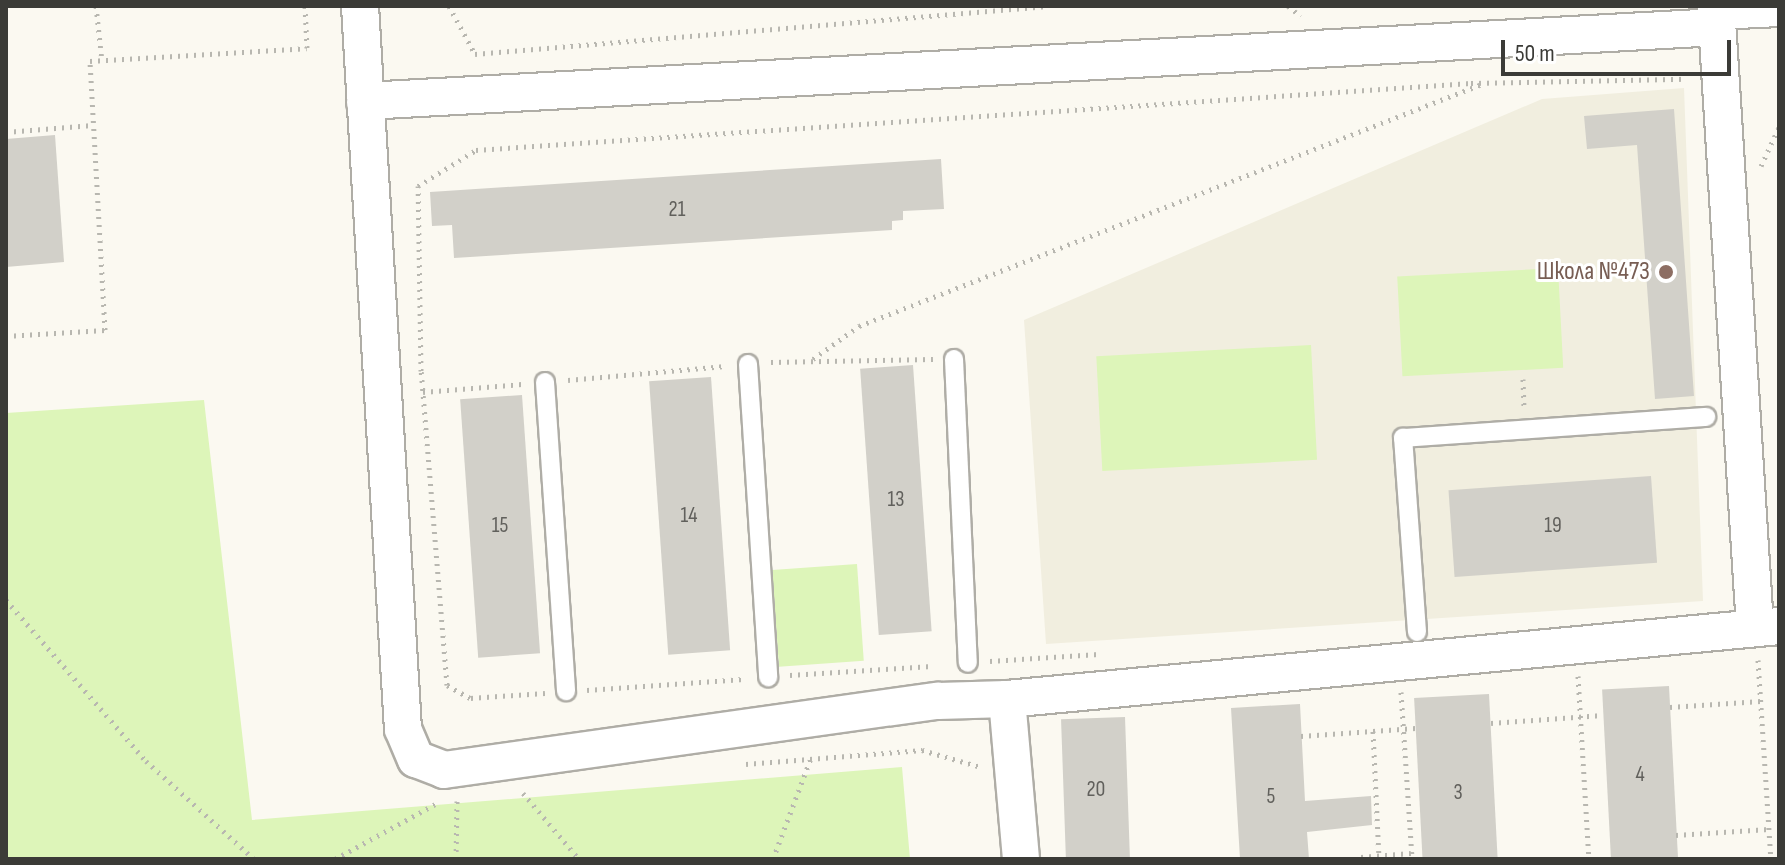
<!DOCTYPE html>
<html>
<head>
<meta charset="utf-8">
<style>
	body { margin:0 }
	#map { position:relative; width:1785px; height:865px; overflow:hidden; background:#fbf9f1; font-family:"Sofia Sans Condensed",sans-serif }
	div>[style] { position:absolute }
	[style*='--x'] { left:calc(var(--x)*1px); top:calc(var(--y)*1px); width:calc(var(--w)*1px); rotate:calc(var(--a)*1deg) }
	.built>* { inset:0; background:#f1eedf }
	.green>* { inset:0; background:#ddf5b9; transform-origin:0 0 }
	.building>* { inset:0; background:#d2d0c9; transform-origin:0 0 }
	.path>* { height:5px; margin-top:-2.5px; transform-origin:0; background:repeating-linear-gradient(90deg,#b8b7b0 0 2px,transparent 0 8px) }
	.roads { filter:drop-shadow(2px 0 #afada6) drop-shadow(-2px 0 #afada6) drop-shadow(0 2px #afada6) drop-shadow(0 -2px #afada6) }
	.lane>* { height:18px; margin:-9px; padding:0 9px; transform-origin:9px; border-radius:9px; background:#fff }
	.street>* { height:36px; margin:-18px; padding:0 18px; transform-origin:18px; border-radius:18px; background:#fff }
	.dots>* { width:22px; height:22px; translate:-50% -50%; box-sizing:border-box; border:4px solid #fff; border-radius:50% }
	span { translate:-50% -50%; white-space:nowrap; text-align:center; line-height:1.15; -webkit-text-stroke:6px #fff; paint-order:stroke }
	.number-label { font-size:22px; color:#61605c }
	.number-label span { -webkit-text-stroke-width:0 }
	.education-label { font-size:26px; color:#785e54 }
	.right { translate:-100% -50%; text-align:right }
	.frame { position:absolute; inset:0; border:8px solid #3b3b37; pointer-events:none }
	.scale { position:absolute; left:1501px; top:40px; width:230px; height:36px; box-sizing:border-box; border:4px solid #3b3b37; border-top:0; padding-left:10px; font-size:24px; line-height:28px; white-space:nowrap; color:#3b3b37; -webkit-text-stroke:6px #fff; paint-order:stroke }
</style>
</head>
<body>
<div id="map">
	<div class="built">
		<div style="clip-path:polygon(1684px 88px,1703px 601px,1046px 644px,1024px 320px,1542px 99px)"></div>
	</div>
	<div class="green">
		<div style="left:1558px;top:268px;width:100px;height:161px;rotate:87deg"></div>
		<div style="left:1311px;top:345px;width:115px;height:215px;rotate:87deg"></div>
		<div style="clip-path:polygon(204px 400px,252px 820px,902px 767px,910px 859px,6px 859px,6px 413px)"></div>
		<div style="left:857px;top:564px;width:97px;height:85px;rotate:86deg"></div>
	</div>
	<div class="building">
		<div style="clip-path:polygon(1674px 109px,1694px 396px,1655px 399px,1637px 145px,1587px 149px,1584px 116px)"></div>
		<div style="clip-path:polygon(55px 135px,64px 262px,6px 267px,6px 139px)"></div>
		<div style="clip-path:polygon(941px 159px,944px 209px,903px 211px,903px 220px,892px 221px,892px 230px,454px 258px,452px 225px,432px 226px,430px 192px)"></div>
		<div style="left:913px;top:365px;width:267px;height:53px;rotate:86deg"></div>
		<div style="left:711px;top:377px;width:274px;height:62px;rotate:86deg"></div>
		<div style="left:522px;top:395px;width:259px;height:62px;rotate:86deg"></div>
		<div style="left:1651px;top:476px;width:87px;height:203px;rotate:86deg"></div>
		<div style="left:1669px;top:686px;width:173px;height:67px;rotate:87deg"></div>
		<div style="left:1489px;top:694px;width:165px;height:75px;rotate:87deg"></div>
		<div style="clip-path:polygon(1300px 704px,1305px 801px,1371px 796px,1372px 825px,1307px 832px,1309px 859px,1240px 859px,1231px 708px)"></div>
		<div style="left:1125px;top:717px;width:142px;height:64px;rotate:88deg"></div>
	</div>
	<div class="path">
		<div style="--x:96;--y:6;--w:55;--a:83.8"></div>
		<div style="--x:449;--y:6;--w:55;--a:61.6"></div>
		<div style="--x:475;--y:54;--w:575;--a:-4.79"></div>
		<div style="--x:1288;--y:6;--w:16;--a:38"></div>
		<div style="--x:6;--y:132;--w:87;--a:-4.6"></div>
		<div style="--x:1761;--y:166;--w:43;--a:-65.2"></div>
		<div style="--x:6;--y:336;--w:99;--a:-3.5"></div>
		<div style="--x:105;--y:330;--w:269;--a:-93.2"></div>
		<div style="--x:90;--y:61;--w:217;--a:-3.4"></div>
		<div style="--x:307;--y:48;--w:42;--a:-92.7"></div>
		<div style="--x:813;--y:359;--w:57;--a:-35.7"></div>
		<div style="--x:859;--y:326;--w:668;--a:-21.23"></div>
		<div style="--x:771;--y:362;--w:162;--a:-1.1"></div>
		<div style="--x:1523;--y:379;--w:28;--a:88"></div>
		<div style="--x:568;--y:380;--w:158;--a:-5.1"></div>
		<div style="--x:423;--y:392;--w:99;--a:-4.6"></div>
		<div style="--x:6;--y:600;--w:213;--a:49"></div>
		<div style="--x:146;--y:761;--w:146;--a:42.2"></div>
		<div style="--x:1758;--y:660;--w:199;--a:86.3"></div>
		<div style="--x:990;--y:661;--w:109;--a:-3.7"></div>
		<div style="--x:790;--y:675;--w:142;--a:-3.6"></div>
		<div style="--x:1578;--y:676;--w:183;--a:86.6"></div>
		<div style="--x:587;--y:690;--w:157;--a:-4"></div>
		<div style="--x:1401;--y:692;--w:167;--a:86.2"></div>
		<div style="--x:545;--y:693;--w:75;--a:176.2"></div>
		<div style="--x:470;--y:698;--w:26;--a:-151"></div>
		<div style="--x:447;--y:685;--w:315;--a:-94.7"></div>
		<div style="--x:421;--y:371;--w:185;--a:-90.9"></div>
		<div style="--x:418;--y:186;--w:68;--a:-31.8"></div>
		<div style="--x:476;--y:150;--w:997;--a:-3.85"></div>
		<div style="--x:1471;--y:83;--w:216;--a:-1.1"></div>
		<div style="--x:1670;--y:707;--w:91;--a:-3.8"></div>
		<div style="--x:1491;--y:723;--w:112;--a:-4.1"></div>
		<div style="--x:1373;--y:731;--w:128;--a:87.3"></div>
		<div style="--x:1301;--y:736;--w:115;--a:-4"></div>
		<div style="--x:746;--y:764;--w:177;--a:-4.5"></div>
		<div style="--x:922;--y:750;--w:61;--a:16.1"></div>
		<div style="--x:523;--y:793;--w:87;--a:49.7"></div>
		<div style="--x:1676;--y:835;--w:93;--a:-3.7"></div>
		<div style="--x:1361;--y:857;--w:50;--a:-4.6"></div>
		<div style="--x:335;--y:859;--w:119;--a:-28.7"></div>
		<div style="--x:456;--y:859;--w:58;--a:-89"></div>
		<div style="--x:773;--y:859;--w:108;--a:-69.4"></div>
	</div>
	<div class="roads">
		<div class="lane">
			<div style="--x:954;--y:359;--w:304;--a:87.4"></div>
			<div style="--x:748;--y:364;--w:314;--a:86.3"></div>
			<div style="--x:545;--y:382;--w:310;--a:86.1"></div>
			<div style="--x:1417;--y:632;--w:195;--a:-94.1"></div>
			<div style="--x:1403;--y:438;--w:304;--a:-4"></div>
		</div>
		<div class="street">
			<div style="--x:360;--y:6;--w:724;--a:86.6"></div>
			<div style="--x:403;--y:729;--w:33;--a:67"></div>
			<div style="--x:416;--y:759;--w:30;--a:21"></div>
			<div style="--x:444;--y:770;--w:499;--a:-8"></div>
			<div style="--x:938;--y:701;--w:69;--a:-1.7"></div>
			<div style="--x:1007;--y:699;--w:161;--a:85"></div>
			<div style="--x:1716;--y:6;--w:623;--a:86.41"></div>
			<div style="--x:1716;--y:11;--w:63;--a:-2.7"></div>
			<div style="--x:365;--y:101;--w:1354;--a:-3.13"></div>
			<div style="--x:1007;--y:699;--w:775;--a:-5.4"></div>
		</div>
	</div>
	<div class="dots">
		<div style="left:1666px;top:272px;background:#8d6e63"></div>
	</div>
	<div class="number-label">
		<span style="left:677px;top:210px">21</span>
		<span style="left:896px;top:500px">13</span>
		<span style="left:689px;top:516px">14</span>
		<span style="left:500px;top:526px">15</span>
		<span style="left:1553px;top:526px">19</span>
		<span style="left:1640px;top:775px">4</span>
		<span style="left:1096px;top:790px">20</span>
		<span style="left:1458px;top:793px">3</span>
		<span style="left:1271px;top:797px">5</span>
	</div>
	<div class="education-label">
		<span class="right" style="left:1650px;top:272px">Школа №473</span>
	</div>
	<div class="frame"></div>
	<div class="scale">50 m</div>
</div>
</body>
</html>
